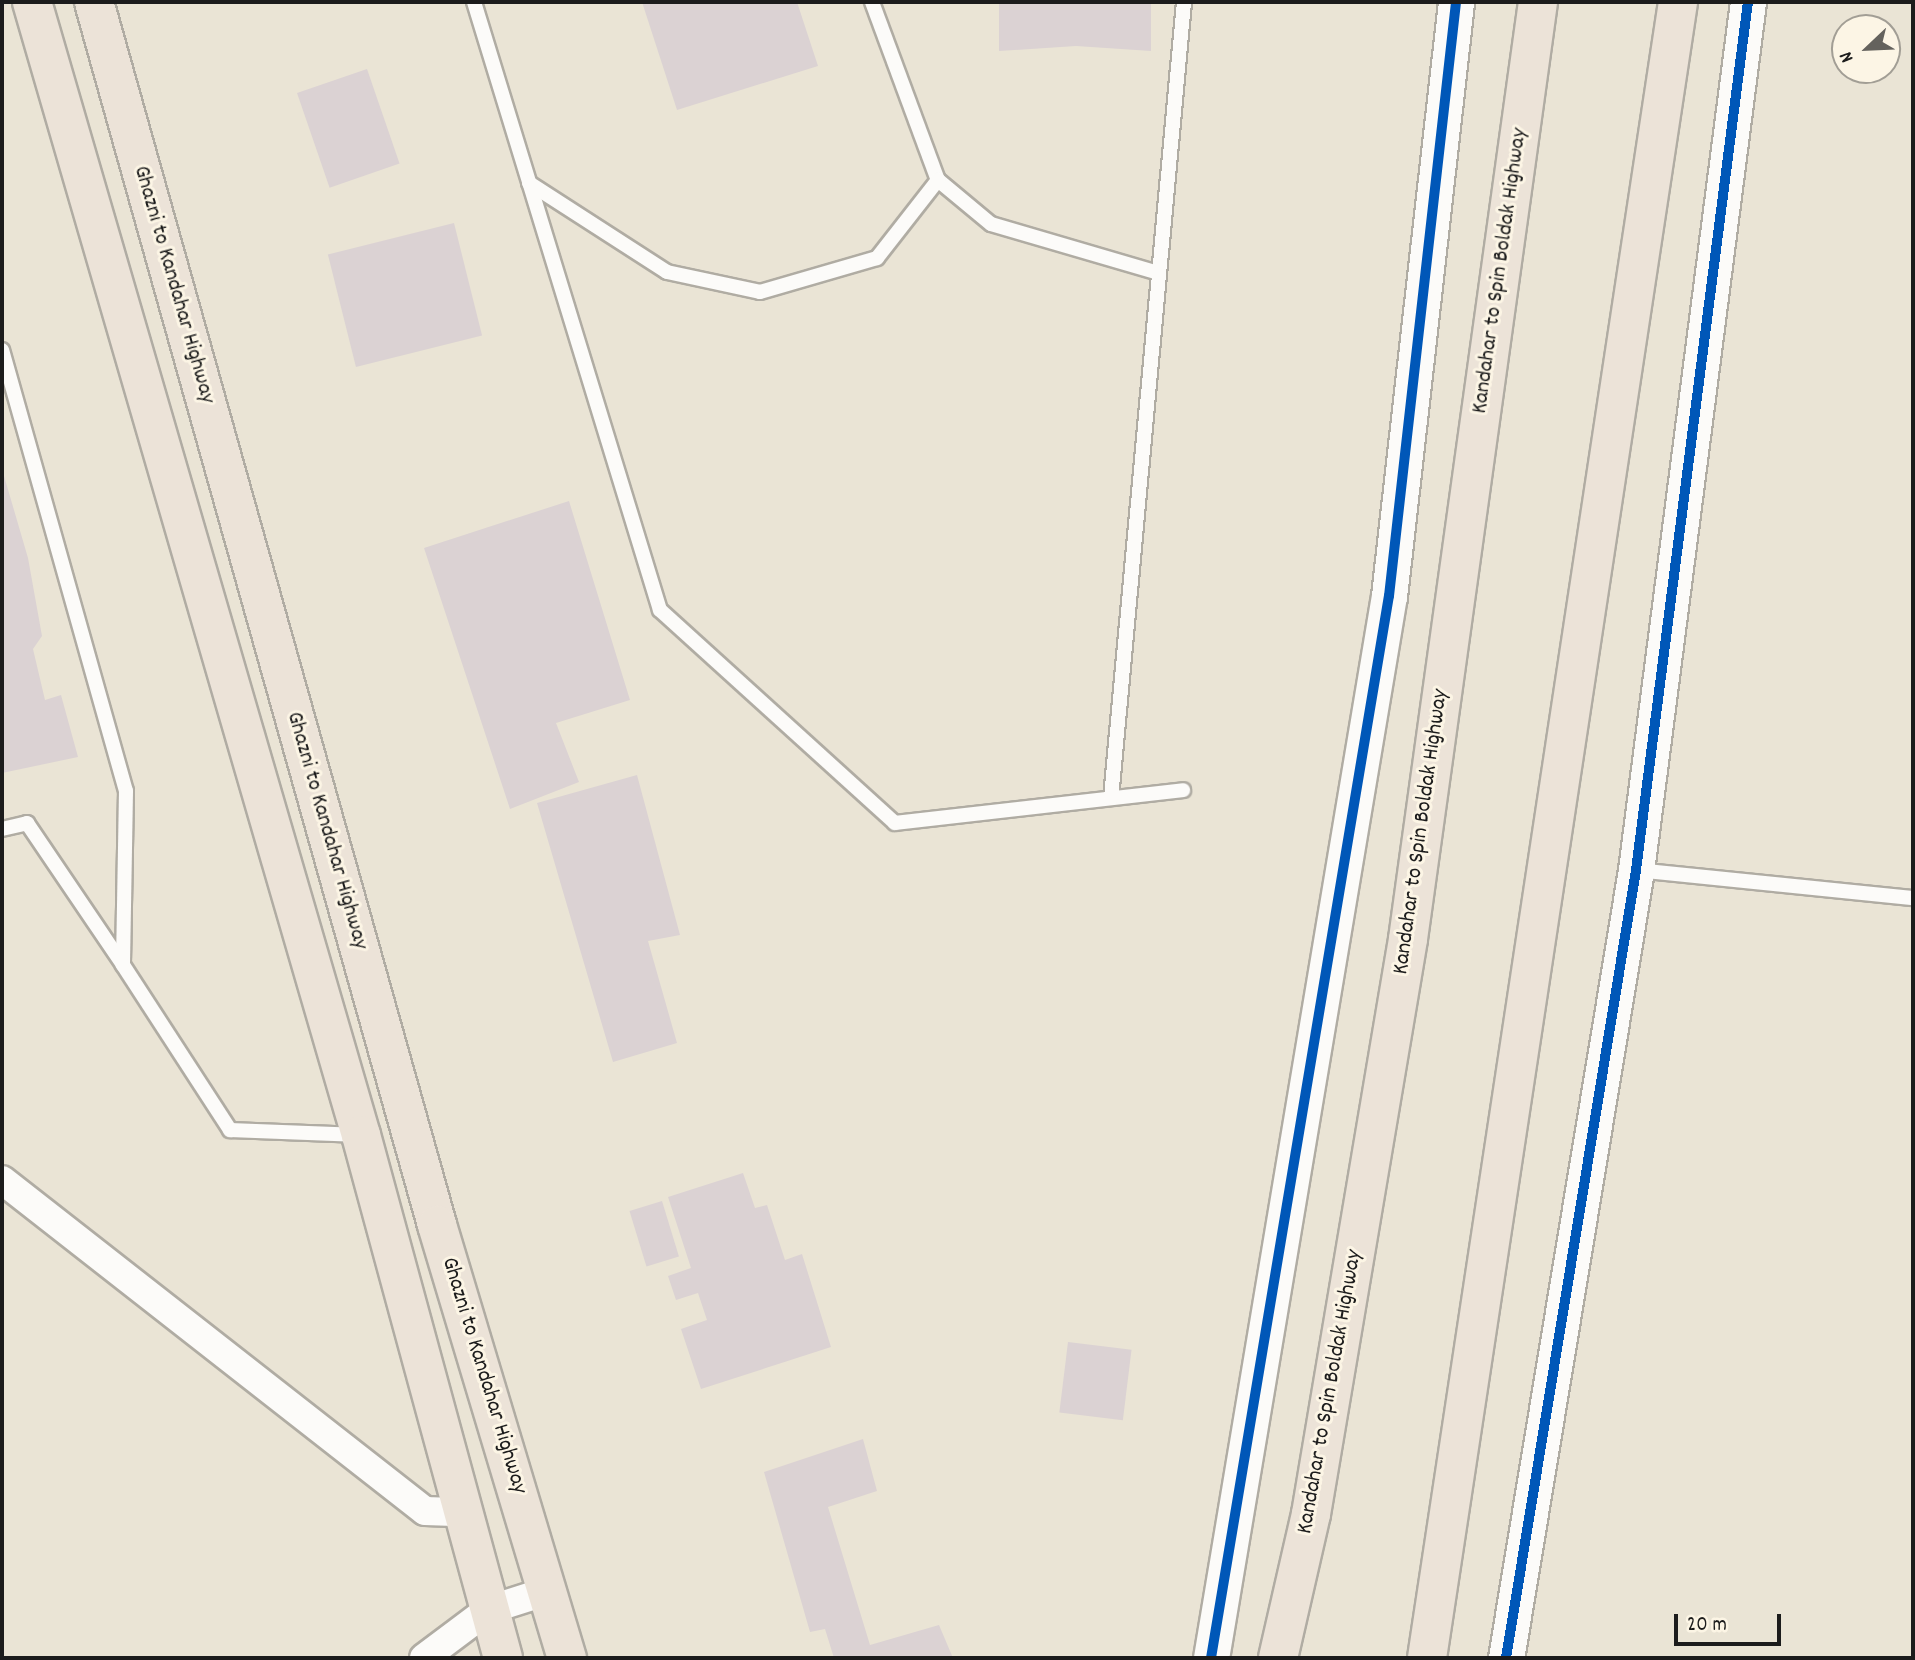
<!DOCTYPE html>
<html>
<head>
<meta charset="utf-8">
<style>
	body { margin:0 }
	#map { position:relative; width:1915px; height:1660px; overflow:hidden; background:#eae4d5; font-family:Dekko,sans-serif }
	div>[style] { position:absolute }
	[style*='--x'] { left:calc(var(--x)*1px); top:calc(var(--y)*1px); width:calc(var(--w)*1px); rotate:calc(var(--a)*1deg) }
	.building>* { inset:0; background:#dbd2d3; transform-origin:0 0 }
	.roads { filter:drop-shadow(2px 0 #b0aca3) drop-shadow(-2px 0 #b0aca3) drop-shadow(0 2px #b0aca3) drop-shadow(0 -2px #b0aca3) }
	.service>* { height:14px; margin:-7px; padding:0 7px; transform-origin:7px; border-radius:7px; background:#fcfbf9 }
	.minor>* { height:28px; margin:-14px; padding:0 14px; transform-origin:14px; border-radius:14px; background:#fcfbf9 }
	.tertiary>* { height:35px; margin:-17.5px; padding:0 17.5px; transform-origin:17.5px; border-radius:17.5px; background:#fcfbf9 }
	.trunk>* { height:38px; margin:-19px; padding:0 19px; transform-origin:19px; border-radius:19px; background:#ece3d8 }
	.cycleway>* { height:10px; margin:-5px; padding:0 5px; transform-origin:5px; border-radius:5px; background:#0057b8 }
	span { translate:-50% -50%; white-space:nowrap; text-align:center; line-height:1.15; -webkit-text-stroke:6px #fcf5e5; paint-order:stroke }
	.street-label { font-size:23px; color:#1c1c1c }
	.frame { position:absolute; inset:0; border:4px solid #1c1c1c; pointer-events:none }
	.north { position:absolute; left:1831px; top:14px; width:70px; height:70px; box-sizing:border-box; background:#fcf5e5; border:2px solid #a29e95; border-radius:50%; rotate:247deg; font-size:19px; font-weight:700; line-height:28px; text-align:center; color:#1c1c1c }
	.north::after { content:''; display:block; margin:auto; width:24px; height:32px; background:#64625d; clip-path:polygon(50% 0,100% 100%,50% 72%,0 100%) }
	.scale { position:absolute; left:1674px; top:1614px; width:107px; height:32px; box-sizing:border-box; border:4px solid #1c1c1c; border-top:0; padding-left:9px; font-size:21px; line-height:24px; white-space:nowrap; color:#1c1c1c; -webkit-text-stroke:5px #fcf5e5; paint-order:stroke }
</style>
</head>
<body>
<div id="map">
	<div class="building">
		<div style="clip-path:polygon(642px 2px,797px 2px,818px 66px,677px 110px)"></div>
		<div style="clip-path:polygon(999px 2px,1151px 2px,1151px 51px,1076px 46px,999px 51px)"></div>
		<div style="left:367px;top:69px;width:100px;height:74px;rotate:71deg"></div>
		<div style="left:454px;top:223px;width:116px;height:130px;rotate:76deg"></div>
		<div style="clip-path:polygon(2px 469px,28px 558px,42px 636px,33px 649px,45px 700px,61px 695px,78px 757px,2px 773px)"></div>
		<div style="clip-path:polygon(569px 501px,630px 700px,556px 723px,579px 782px,510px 809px,424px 548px)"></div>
		<div style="clip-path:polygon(637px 775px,680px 935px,648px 941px,677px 1043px,613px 1062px,537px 803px)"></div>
		<div style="clip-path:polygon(743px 1173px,755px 1208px,767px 1205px,785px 1260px,802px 1254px,831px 1347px,701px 1389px,681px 1329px,707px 1320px,698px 1293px,676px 1300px,668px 1276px,691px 1268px,668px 1197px)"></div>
		<div style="left:662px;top:1201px;width:58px;height:34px;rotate:73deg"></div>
		<div style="left:1068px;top:1342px;width:64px;height:71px;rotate:7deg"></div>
		<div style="clip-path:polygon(863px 1439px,877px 1491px,828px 1507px,870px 1645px,939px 1625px,953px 1658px,834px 1658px,825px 1629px,810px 1632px,764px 1472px)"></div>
	</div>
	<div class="roads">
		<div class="service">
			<div style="--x:474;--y:2;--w:636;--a:72.99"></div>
			<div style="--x:660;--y:610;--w:317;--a:42.2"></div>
			<div style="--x:895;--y:823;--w:290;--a:-6.5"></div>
			<div style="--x:872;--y:2;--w:190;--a:69.7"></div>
			<div style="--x:938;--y:180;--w:69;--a:39.7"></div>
			<div style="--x:991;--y:224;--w:175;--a:16.3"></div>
			<div style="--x:529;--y:183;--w:164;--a:32.8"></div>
			<div style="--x:667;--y:272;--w:95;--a:12.1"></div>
			<div style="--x:760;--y:292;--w:122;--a:-16.2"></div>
			<div style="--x:877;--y:258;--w:99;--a:-52"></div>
			<div style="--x:2;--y:350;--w:458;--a:74.3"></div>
			<div style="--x:126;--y:791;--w:174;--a:91"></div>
			<div style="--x:123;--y:965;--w:197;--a:57"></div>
			<div style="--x:230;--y:1130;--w:130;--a:2.2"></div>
			<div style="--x:1111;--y:798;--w:799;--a:-84.76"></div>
			<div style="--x:2;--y:829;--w:26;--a:-13"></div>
			<div style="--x:27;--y:823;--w:171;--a:55.9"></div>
			<div style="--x:1636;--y:870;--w:278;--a:5.8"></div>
		</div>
		<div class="minor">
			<div style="--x:2;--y:1180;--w:537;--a:38.04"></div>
			<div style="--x:425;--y:1511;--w:37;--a:2"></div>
			<div style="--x:424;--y:1658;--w:80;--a:-36.9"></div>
			<div style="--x:488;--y:1610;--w:63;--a:-17.6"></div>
		</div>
		<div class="tertiary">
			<div style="--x:1211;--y:1658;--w:1077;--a:-80.49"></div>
			<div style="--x:1389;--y:596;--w:598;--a:-83.56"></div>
			<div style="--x:1506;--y:1658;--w:799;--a:-80.63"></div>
			<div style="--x:1636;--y:870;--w:875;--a:-82.65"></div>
		</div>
		<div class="trunk">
			<div style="--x:32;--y:2;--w:1180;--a:73.81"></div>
			<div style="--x:361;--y:1135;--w:542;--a:74.81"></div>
			<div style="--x:94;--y:2;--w:1270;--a:74.33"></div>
			<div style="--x:437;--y:1225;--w:452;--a:73.3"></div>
			<div style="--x:1278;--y:1658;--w:148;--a:-77.1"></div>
			<div style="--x:1311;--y:1514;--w:583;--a:-80.42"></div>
			<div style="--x:1408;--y:939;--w:946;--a:-82.1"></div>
			<div style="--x:1427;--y:1658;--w:1675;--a:-81.38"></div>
		</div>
	</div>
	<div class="cycleway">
		<div style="--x:1211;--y:1658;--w:1077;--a:-80.49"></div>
		<div style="--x:1389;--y:596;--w:598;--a:-83.56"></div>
		<div style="--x:1506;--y:1658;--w:799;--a:-80.63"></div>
		<div style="--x:1636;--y:870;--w:875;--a:-82.65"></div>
	</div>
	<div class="street-label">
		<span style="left:1501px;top:271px;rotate:-82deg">Kandahar to Spin Boldak Highway</span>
		<span style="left:173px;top:285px;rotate:74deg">Ghazni to Kandahar Highway</span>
		<span style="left:326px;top:831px;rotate:74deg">Ghazni to Kandahar Highway</span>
		<span style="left:1422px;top:832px;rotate:-82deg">Kandahar to Spin Boldak Highway</span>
		<span style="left:483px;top:1376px;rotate:73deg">Ghazni to Kandahar Highway</span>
		<span style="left:1331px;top:1392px;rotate:-80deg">Kandahar to Spin Boldak Highway</span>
	</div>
	<div class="frame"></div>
	<div class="north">N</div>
	<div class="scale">20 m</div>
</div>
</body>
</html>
